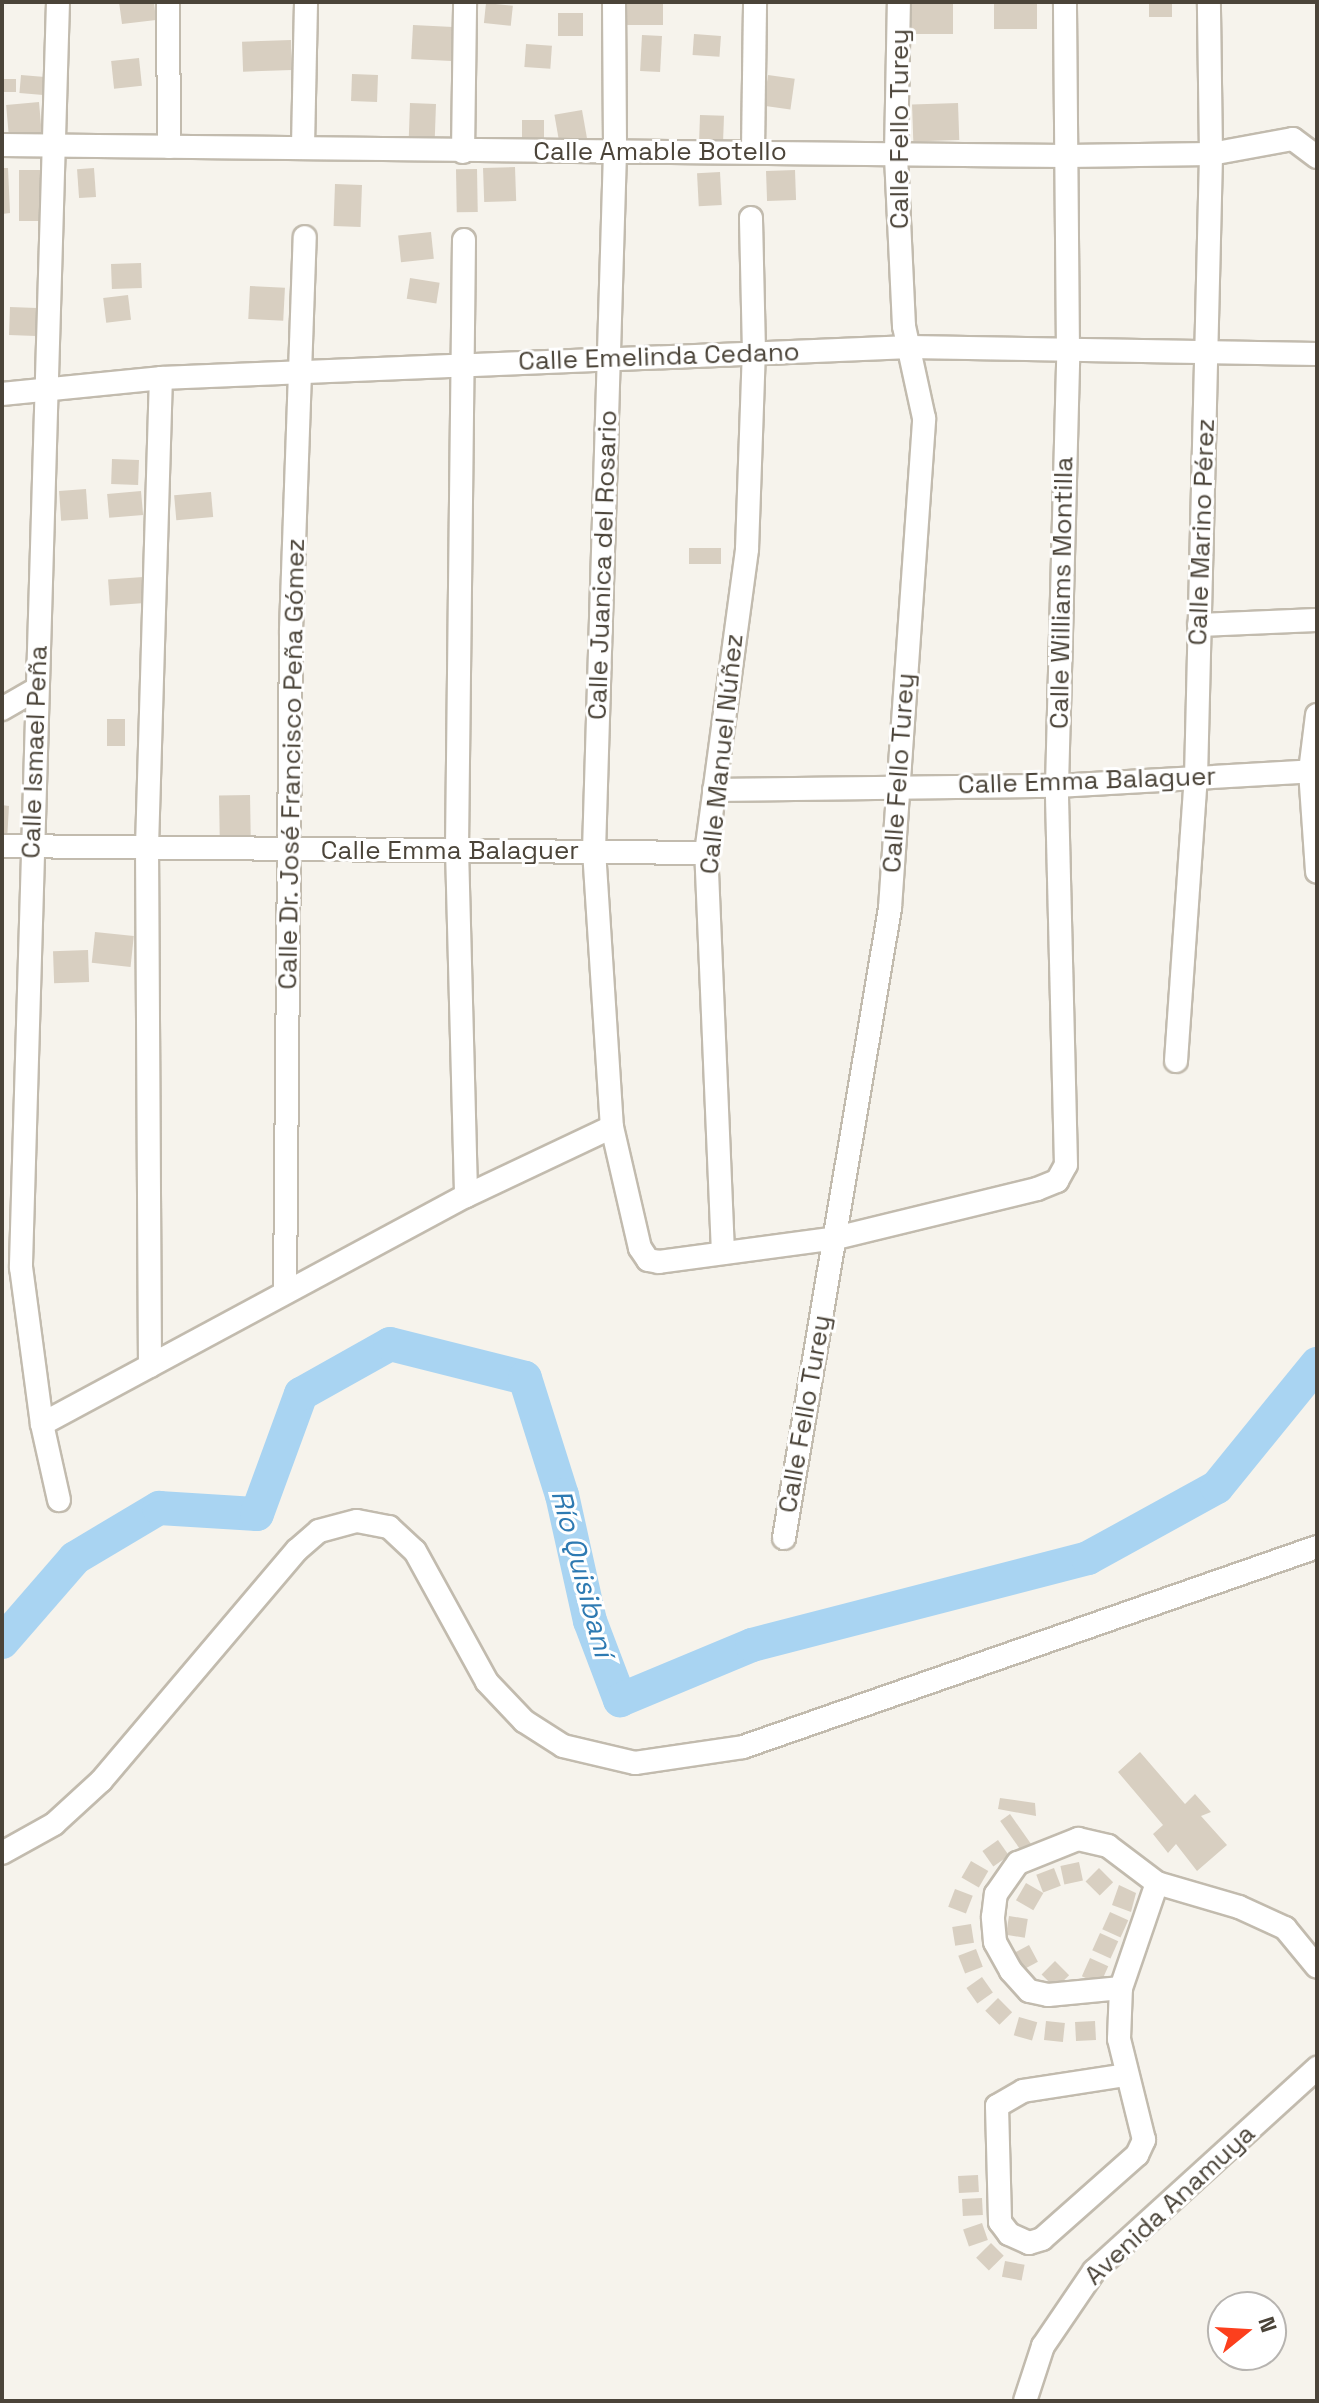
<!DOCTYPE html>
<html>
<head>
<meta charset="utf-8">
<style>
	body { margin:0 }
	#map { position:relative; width:1319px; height:2403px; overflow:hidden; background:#f6f3ec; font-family:"Space Grotesk",sans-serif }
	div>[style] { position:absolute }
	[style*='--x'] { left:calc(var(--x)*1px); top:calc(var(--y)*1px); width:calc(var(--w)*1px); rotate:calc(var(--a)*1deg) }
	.river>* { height:34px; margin:-17px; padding:0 17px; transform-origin:17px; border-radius:17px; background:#a9d4f2 }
	.building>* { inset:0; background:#d8cfc1; transform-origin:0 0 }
	.roads { filter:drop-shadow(2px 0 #c2bbae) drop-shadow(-2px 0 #c2bbae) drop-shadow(0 2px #c2bbae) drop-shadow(0 -2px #c2bbae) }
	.street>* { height:22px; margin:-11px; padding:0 11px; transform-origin:11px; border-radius:11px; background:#fff }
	span { translate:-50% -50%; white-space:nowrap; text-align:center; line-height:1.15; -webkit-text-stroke:6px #fff; paint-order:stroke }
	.street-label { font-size:26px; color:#4b4439 }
	.water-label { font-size:28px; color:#2e7ab2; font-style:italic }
	.frame { position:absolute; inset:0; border:4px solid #4b4439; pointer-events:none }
	.north { position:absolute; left:1207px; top:2291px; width:80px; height:80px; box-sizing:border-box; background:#fff; border:2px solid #b7b4b0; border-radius:50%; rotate:72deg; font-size:22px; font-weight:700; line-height:32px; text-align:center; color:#4b4439 }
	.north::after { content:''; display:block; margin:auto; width:28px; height:36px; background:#fc3f1d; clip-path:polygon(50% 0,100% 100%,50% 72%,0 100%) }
</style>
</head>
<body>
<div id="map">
	<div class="river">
		<div style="--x:2;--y:1642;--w:111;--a:-49"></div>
		<div style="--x:75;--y:1558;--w:98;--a:-30.8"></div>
		<div style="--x:159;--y:1508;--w:98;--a:3.5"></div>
		<div style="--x:257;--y:1514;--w:128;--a:-69.9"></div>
		<div style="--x:301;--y:1394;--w:102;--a:-29.3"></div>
		<div style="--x:390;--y:1344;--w:139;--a:14.1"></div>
		<div style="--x:525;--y:1378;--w:123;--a:72.5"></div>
		<div style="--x:562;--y:1495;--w:129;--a:77.5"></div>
		<div style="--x:590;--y:1621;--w:85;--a:69.2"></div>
		<div style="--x:620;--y:1700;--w:143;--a:-22.6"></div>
		<div style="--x:752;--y:1645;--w:347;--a:-14.5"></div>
		<div style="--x:1088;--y:1558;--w:147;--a:-28.8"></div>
		<div style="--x:1217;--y:1487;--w:159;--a:-50.9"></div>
	</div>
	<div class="building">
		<div style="clip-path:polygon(119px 2px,154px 2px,156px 20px,122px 24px)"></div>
		<div style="left:627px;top:2px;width:36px;height:23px"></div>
		<div style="left:912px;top:2px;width:41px;height:32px"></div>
		<div style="left:1149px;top:2px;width:23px;height:15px"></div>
		<div style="left:486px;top:3px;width:27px;height:20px;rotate:6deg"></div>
		<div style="left:994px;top:3px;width:43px;height:26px"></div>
		<div style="left:558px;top:13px;width:25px;height:23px"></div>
		<div style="left:413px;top:25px;width:40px;height:34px;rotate:3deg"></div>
		<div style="left:694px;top:34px;width:27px;height:21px;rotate:4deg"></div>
		<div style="left:642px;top:35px;width:20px;height:36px;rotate:3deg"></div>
		<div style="left:291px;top:40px;width:30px;height:49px;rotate:88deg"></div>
		<div style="left:526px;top:44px;width:26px;height:23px;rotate:4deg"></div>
		<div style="left:139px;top:58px;width:28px;height:28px;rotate:84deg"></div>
		<div style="left:352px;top:74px;width:26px;height:27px;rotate:2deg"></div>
		<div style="left:21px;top:75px;width:24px;height:18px;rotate:5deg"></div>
		<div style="left:768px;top:75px;width:27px;height:31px;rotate:8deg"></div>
		<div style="left:2px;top:79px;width:14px;height:13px"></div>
		<div style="left:39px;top:102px;width:35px;height:33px;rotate:85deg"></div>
		<div style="left:410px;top:103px;width:26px;height:36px;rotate:2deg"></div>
		<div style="left:958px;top:103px;width:37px;height:46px;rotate:88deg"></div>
		<div style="left:582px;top:110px;width:29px;height:28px;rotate:80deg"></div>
		<div style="left:700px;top:115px;width:24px;height:28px;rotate:2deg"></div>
		<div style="left:522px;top:120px;width:22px;height:27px"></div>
		<div style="left:515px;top:167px;width:34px;height:32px;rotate:88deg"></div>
		<div style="clip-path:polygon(2px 168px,8px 168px,10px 213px,2px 214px)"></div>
		<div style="left:94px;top:168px;width:29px;height:17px;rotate:86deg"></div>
		<div style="left:477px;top:169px;width:43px;height:21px;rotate:89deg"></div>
		<div style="left:19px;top:170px;width:22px;height:51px"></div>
		<div style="left:795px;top:170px;width:30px;height:29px;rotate:88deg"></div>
		<div style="left:720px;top:172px;width:33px;height:23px;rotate:87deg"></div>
		<div style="left:335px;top:184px;width:27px;height:42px;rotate:2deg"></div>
		<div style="left:431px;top:232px;width:27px;height:33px;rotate:84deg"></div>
		<div style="left:141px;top:263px;width:25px;height:30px;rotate:88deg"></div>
		<div style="left:410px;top:278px;width:30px;height:21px;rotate:9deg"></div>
		<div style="left:250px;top:286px;width:35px;height:33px;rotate:3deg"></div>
		<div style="left:128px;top:295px;width:25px;height:25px;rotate:83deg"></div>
		<div style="left:10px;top:307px;width:27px;height:28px;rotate:2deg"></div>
		<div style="left:112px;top:459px;width:27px;height:25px;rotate:2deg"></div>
		<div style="left:86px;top:489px;width:30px;height:27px;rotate:86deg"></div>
		<div style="left:141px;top:491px;width:24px;height:34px;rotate:85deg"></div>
		<div style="left:211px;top:492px;width:25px;height:37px;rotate:85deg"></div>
		<div style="left:689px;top:548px;width:32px;height:16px"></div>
		<div style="left:143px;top:577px;width:26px;height:35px;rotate:86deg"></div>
		<div style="left:107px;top:719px;width:18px;height:27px"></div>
		<div style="left:250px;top:795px;width:47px;height:31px;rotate:89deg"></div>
		<div style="clip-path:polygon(2px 805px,9px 806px,7px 841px,2px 841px)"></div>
		<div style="left:95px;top:932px;width:39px;height:31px;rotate:6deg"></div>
		<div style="left:88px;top:950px;width:32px;height:35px;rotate:88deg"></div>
		<div style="clip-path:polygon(1140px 1752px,1185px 1804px,1195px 1794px,1211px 1812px,1201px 1816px,1227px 1845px,1197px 1871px,1176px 1844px,1168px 1853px,1153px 1834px,1163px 1825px,1118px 1772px)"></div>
		<div style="clip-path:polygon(1000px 1798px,1035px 1803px,1036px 1816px,998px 1809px)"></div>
		<div style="left:1010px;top:1814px;width:37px;height:12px;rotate:55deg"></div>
		<div style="left:998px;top:1840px;width:19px;height:19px;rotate:55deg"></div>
		<div style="left:971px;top:1861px;width:20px;height:19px;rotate:30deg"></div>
		<div style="left:1079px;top:1862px;width:19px;height:19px;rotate:78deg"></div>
		<div style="left:1054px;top:1868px;width:19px;height:19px;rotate:69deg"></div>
		<div style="left:1099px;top:1868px;width:20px;height:19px;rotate:45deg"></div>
		<div style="left:1026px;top:1883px;width:20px;height:20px;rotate:30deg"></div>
		<div style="clip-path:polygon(1119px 1885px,1136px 1893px,1131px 1912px,1112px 1905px)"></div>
		<div style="left:955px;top:1889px;width:19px;height:19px;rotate:21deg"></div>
		<div style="left:1110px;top:1912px;width:20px;height:19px;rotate:24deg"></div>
		<div style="left:1009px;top:1916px;width:19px;height:19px;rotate:9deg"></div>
		<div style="left:971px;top:1924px;width:19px;height:19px;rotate:81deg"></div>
		<div style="left:1100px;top:1933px;width:20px;height:19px;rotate:24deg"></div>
		<div style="left:1029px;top:1945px;width:19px;height:19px;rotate:62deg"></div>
		<div style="left:976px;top:1949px;width:19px;height:19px;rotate:69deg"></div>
		<div style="left:1090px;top:1958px;width:20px;height:20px;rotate:24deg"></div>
		<div style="left:1055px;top:1961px;width:20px;height:19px;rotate:45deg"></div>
		<div style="left:982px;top:1977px;width:19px;height:19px;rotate:55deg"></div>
		<div style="left:998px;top:1998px;width:20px;height:18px;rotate:45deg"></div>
		<div style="left:1019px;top:2017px;width:19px;height:19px;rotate:16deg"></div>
		<div style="left:1046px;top:2021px;width:19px;height:19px;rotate:6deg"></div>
		<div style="left:1095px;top:2021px;width:19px;height:20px;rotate:87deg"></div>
		<div style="left:978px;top:2175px;width:17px;height:20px;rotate:87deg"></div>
		<div style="left:982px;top:2198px;width:17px;height:20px;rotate:87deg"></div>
		<div style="left:982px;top:2223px;width:18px;height:20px;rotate:71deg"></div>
		<div style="left:991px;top:2243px;width:18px;height:21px;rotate:45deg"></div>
		<div style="left:1005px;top:2261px;width:20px;height:16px;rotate:11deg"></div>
	</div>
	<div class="roads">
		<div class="street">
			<div style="--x:58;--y:2;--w:1266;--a:91.68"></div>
			<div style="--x:21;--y:1267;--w:158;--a:82.4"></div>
			<div style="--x:42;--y:1424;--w:78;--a:77.4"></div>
			<div style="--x:168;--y:2;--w:145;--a:89.6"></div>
			<div style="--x:614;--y:2;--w:150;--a:89.6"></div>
			<div style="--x:615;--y:152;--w:698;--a:91.72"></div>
			<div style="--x:594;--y:850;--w:278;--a:86.3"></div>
			<div style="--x:612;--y:1127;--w:124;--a:77"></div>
			<div style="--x:640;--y:1248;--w:14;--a:56"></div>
			<div style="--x:648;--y:1260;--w:11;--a:10"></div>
			<div style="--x:659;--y:1262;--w:179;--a:-7.7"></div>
			<div style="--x:836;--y:1238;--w:207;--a:-13.7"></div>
			<div style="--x:1037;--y:1189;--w:22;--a:-22"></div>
			<div style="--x:1057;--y:1181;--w:18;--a:-61"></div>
			<div style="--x:1066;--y:1165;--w:379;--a:-91.4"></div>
			<div style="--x:1057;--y:786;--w:434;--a:-88.5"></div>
			<div style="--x:1068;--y:352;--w:350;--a:-90.5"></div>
			<div style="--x:2;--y:145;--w:1065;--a:0.59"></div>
			<div style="--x:1067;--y:156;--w:144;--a:-0.8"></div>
			<div style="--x:1211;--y:154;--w:83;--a:-10.4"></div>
			<div style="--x:1293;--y:139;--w:30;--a:37"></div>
			<div style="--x:303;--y:146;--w:144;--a:-88.8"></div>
			<div style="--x:753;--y:150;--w:148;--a:-89.2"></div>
			<div style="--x:463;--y:152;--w:150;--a:-89.2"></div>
			<div style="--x:464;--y:240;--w:609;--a:90.66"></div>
			<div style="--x:457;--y:849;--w:347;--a:88.5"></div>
			<div style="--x:2;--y:394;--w:160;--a:-5.7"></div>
			<div style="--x:161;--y:378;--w:750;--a:-2.37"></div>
			<div style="--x:910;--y:347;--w:407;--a:1"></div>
			<div style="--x:1199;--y:625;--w:118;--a:-2.4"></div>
			<div style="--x:2;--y:709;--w:39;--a:-30"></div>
			<div style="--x:1317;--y:715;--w:56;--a:97.1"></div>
			<div style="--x:1310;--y:771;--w:101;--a:86"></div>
			<div style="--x:714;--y:790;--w:343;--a:-0.7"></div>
			<div style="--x:1057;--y:786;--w:260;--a:-3.3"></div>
			<div style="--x:2;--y:846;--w:704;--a:0.57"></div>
			<div style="--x:1176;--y:1061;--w:284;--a:-86"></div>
			<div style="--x:1196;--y:778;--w:624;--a:-88.62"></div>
			<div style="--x:1211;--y:154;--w:152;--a:-90.8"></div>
			<div style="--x:723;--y:1253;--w:400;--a:-92.4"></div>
			<div style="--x:706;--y:853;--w:307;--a:-82.3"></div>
			<div style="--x:747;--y:549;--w:197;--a:-88"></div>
			<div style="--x:754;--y:352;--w:134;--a:-91.3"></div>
			<div style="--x:285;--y:1292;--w:662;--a:-89.48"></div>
			<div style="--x:291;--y:630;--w:393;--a:-88"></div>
			<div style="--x:150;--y:1366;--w:519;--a:-90.33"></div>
			<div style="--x:147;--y:847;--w:469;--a:-88.3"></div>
			<div style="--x:42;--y:1424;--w:481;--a:-28.3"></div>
			<div style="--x:466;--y:1196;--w:161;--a:-25.3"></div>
			<div style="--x:784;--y:1538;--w:639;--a:-80.45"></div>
			<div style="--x:890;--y:908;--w:491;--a:-86"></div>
			<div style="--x:924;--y:418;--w:94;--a:-102.3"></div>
			<div style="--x:904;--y:326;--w:172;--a:-92.7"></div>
			<div style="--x:896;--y:154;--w:152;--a:-88.9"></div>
			<div style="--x:2;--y:1853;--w:60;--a:-29.1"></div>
			<div style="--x:54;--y:1824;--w:64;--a:-42.5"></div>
			<div style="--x:101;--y:1781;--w:303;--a:-49.7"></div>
			<div style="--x:297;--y:1550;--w:29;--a:-41"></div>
			<div style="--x:319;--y:1531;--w:39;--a:-15"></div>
			<div style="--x:357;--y:1521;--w:33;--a:11"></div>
			<div style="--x:389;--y:1527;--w:35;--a:43"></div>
			<div style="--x:415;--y:1551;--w:149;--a:61.2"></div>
			<div style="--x:487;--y:1682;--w:54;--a:46.5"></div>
			<div style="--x:524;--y:1721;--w:46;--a:32.7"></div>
			<div style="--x:563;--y:1746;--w:74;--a:13.3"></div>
			<div style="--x:635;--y:1763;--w:109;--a:-8.4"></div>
			<div style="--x:743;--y:1747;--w:608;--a:-19.21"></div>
			<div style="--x:1121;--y:1988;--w:73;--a:174.5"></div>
			<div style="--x:1048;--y:1995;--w:19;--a:-168"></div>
			<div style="--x:1029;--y:1991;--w:27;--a:-132"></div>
			<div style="--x:1011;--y:1971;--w:33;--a:-119"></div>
			<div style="--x:995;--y:1942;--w:25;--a:-95"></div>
			<div style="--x:993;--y:1917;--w:23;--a:-83"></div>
			<div style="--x:996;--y:1894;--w:38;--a:-55"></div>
			<div style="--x:1018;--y:1863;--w:65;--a:-21.8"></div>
			<div style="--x:1078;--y:1839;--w:31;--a:13"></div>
			<div style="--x:1108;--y:1846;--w:61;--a:37.1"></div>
			<div style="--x:1157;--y:1883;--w:85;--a:16.3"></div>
			<div style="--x:1239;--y:1907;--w:51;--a:24.5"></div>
			<div style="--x:1285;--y:1928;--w:50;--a:50.6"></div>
			<div style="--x:1126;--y:2075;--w:104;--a:171.2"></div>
			<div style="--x:1023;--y:2091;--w:30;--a:150"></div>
			<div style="--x:997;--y:2106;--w:116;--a:88.5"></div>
			<div style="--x:1000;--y:2222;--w:15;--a:53"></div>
			<div style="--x:1009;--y:2234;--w:22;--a:24"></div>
			<div style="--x:1029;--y:2243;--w:14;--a:-17"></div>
			<div style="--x:1042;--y:2239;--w:127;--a:-41.5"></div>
			<div style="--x:1137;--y:2155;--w:17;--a:-65"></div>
			<div style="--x:1144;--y:2140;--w:104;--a:-103.9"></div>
			<div style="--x:1119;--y:2039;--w:51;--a:-87.8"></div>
			<div style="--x:1121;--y:1988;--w:111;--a:-71.1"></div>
			<div style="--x:1025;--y:2401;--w:58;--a:-71.9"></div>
			<div style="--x:1043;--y:2346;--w:91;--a:-55.8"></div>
			<div style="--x:1094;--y:2271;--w:302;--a:-42.3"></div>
		</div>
	</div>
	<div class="street-label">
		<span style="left:900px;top:129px;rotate:-90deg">Calle Fello Turey</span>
		<span style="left:660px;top:152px">Calle Amable Botello</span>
		<span style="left:659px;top:357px;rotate:-2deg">Calle Emelinda Cedano</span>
		<span style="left:1202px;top:532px;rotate:-88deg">Calle Marino Pérez</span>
		<span style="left:603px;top:565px;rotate:-88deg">Calle Juanica del Rosario</span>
		<span style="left:1062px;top:593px;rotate:-89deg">Calle Williams Montilla</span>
		<span style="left:35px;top:752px;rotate:-88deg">Calle Ismael Peña</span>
		<span style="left:722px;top:754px;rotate:-84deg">Calle Manuel Núñez</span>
		<span style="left:292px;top:764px;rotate:-89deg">Calle Dr. José Francisco Peña Gómez</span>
		<span style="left:899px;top:773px;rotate:-86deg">Calle Fello Turey</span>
		<span style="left:1087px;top:781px;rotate:-2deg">Calle Emma Balaguer</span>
		<span style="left:450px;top:851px">Calle Emma Balaguer</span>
		<span style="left:805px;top:1414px;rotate:-80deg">Calle Fello Turey</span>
		<span style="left:1170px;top:2205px;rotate:-43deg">Avenida Anamuya</span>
	</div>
	<div class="water-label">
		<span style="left:583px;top:1573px;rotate:75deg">Río Quisibaní</span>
	</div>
	<div class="frame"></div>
	<div class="north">N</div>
</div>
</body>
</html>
